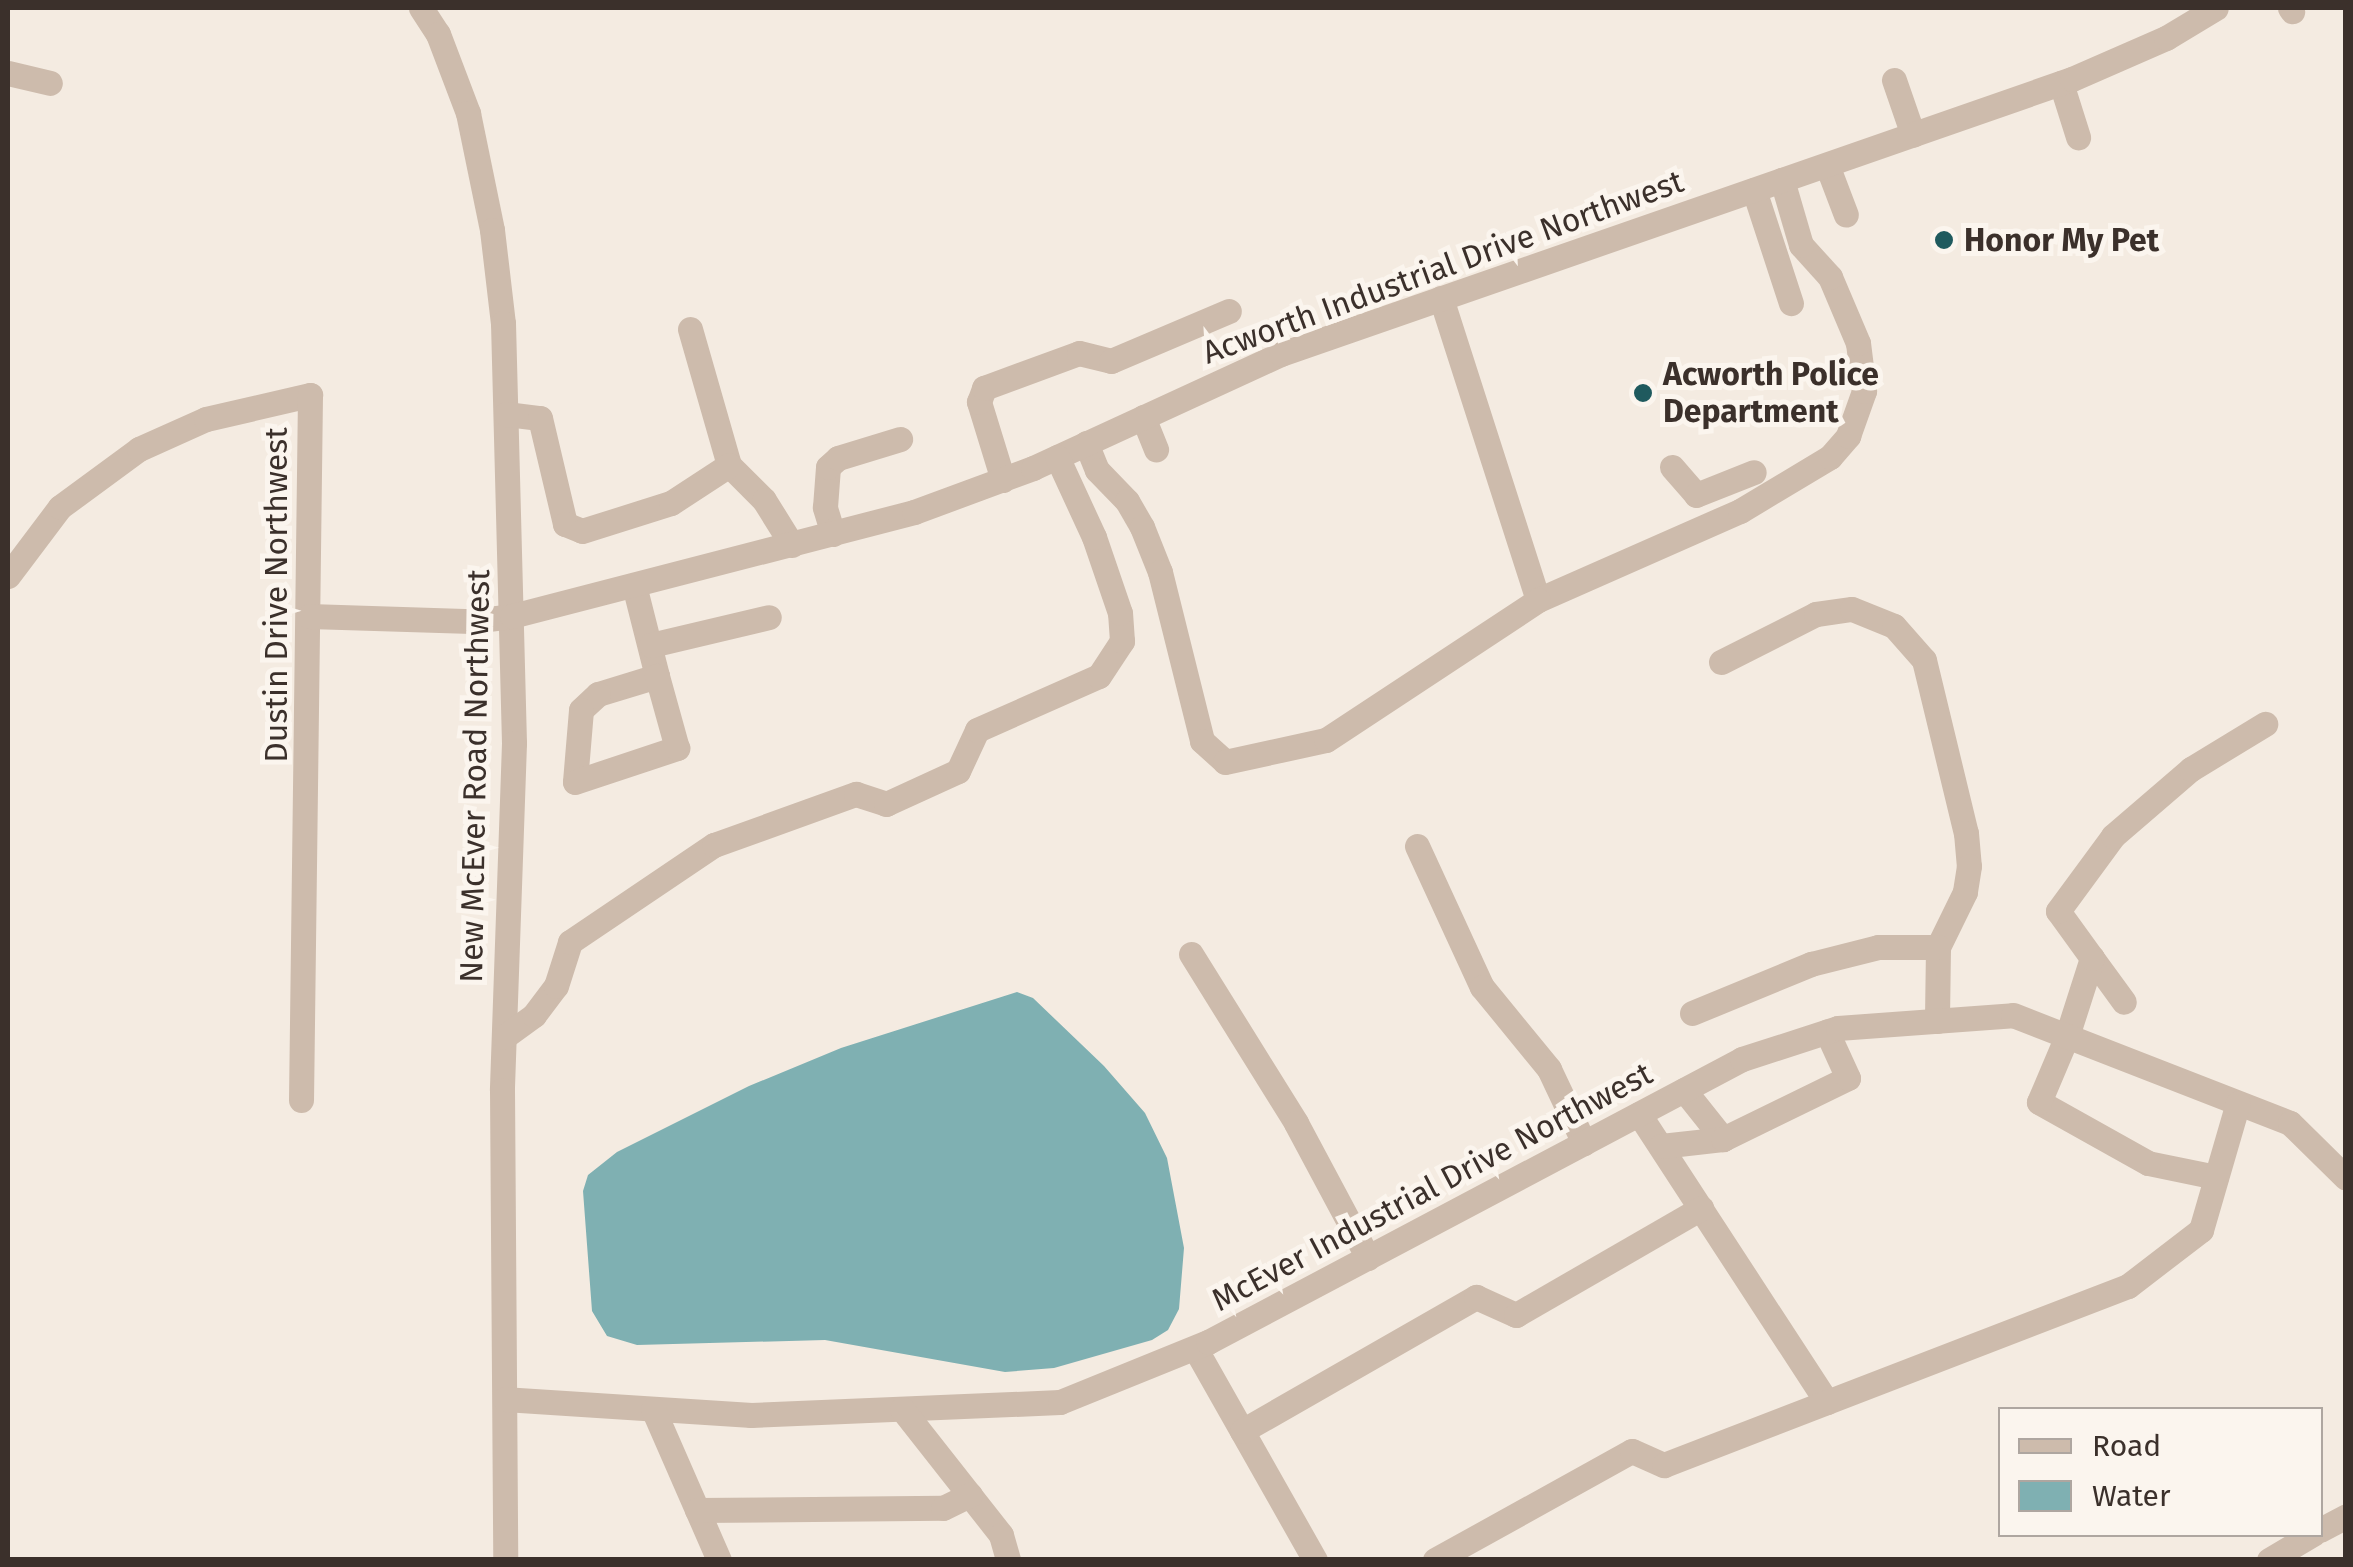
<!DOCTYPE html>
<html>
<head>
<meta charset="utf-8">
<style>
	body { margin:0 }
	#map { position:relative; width:2353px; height:1567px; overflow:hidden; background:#f4ebe1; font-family:"Fira Sans",sans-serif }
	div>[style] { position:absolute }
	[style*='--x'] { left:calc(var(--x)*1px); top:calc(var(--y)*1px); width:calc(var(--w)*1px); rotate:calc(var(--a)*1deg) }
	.water>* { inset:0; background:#7fb0b2 }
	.minor>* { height:25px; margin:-12.5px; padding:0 12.5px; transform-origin:12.5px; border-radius:12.5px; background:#cdbbac }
	.dots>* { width:28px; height:28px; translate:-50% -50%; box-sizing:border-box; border:5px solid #fbf5ee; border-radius:50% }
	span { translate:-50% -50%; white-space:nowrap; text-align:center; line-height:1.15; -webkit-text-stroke:10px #fbf5ee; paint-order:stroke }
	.poi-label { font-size:32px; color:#3b302b; font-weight:700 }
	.left { translate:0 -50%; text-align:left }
	.street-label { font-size:32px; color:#3b302b }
	.frame { position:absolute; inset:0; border:10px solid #3b302b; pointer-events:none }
	.legend { position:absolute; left:1998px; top:1407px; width:325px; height:130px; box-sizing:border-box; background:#fbf5ee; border:2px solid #aea6a0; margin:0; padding:12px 18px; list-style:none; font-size:30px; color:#3b302b }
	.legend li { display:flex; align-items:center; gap:20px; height:50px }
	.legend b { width:50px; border:2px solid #aea6a0 }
</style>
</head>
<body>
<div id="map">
	<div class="water">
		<div style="clip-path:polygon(1017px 992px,1033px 998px,1104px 1066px,1145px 1113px,1167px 1158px,1184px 1248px,1179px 1309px,1168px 1330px,1152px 1340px,1054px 1368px,1005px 1372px,825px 1340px,637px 1345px,607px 1336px,592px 1311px,583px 1191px,588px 1175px,617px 1152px,749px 1086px,841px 1048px)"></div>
	</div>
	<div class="minor">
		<div style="--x:421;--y:8;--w:31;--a:57"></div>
		<div style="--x:438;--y:34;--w:85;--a:69.2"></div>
		<div style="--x:468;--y:113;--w:119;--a:78.4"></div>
		<div style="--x:492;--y:230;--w:94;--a:83.3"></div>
		<div style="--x:503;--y:323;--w:420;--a:88.5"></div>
		<div style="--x:514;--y:743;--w:347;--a:92"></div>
		<div style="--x:502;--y:1090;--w:470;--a:89.6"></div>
		<div style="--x:2290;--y:8;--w:4;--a:56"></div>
		<div style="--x:8;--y:73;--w:43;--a:13.4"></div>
		<div style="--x:1894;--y:80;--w:58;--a:70.9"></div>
		<div style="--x:2061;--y:83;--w:57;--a:72.5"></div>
		<div style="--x:1827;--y:165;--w:53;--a:69.2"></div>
		<div style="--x:1754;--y:190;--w:119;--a:71.9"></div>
		<div style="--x:1441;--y:298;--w:317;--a:72.2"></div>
		<div style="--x:1538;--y:600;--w:221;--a:-23.8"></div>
		<div style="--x:1740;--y:511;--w:105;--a:-31"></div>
		<div style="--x:1830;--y:457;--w:28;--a:-49"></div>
		<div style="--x:1848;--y:436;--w:48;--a:-70.4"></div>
		<div style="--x:1864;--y:391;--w:48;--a:-97.1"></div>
		<div style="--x:1858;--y:343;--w:72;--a:-113"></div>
		<div style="--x:1830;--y:277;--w:43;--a:-132.2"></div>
		<div style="--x:1801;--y:245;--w:68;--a:-106.3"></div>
		<div style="--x:690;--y:329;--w:141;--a:74"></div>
		<div style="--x:729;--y:465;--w:49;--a:45"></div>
		<div style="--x:764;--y:500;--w:53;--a:58.1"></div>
		<div style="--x:506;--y:414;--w:34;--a:7"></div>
		<div style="--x:540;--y:418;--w:109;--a:76.7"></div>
		<div style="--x:565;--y:524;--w:18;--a:22"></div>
		<div style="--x:582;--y:531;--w:93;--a:-17.5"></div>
		<div style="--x:671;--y:503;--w:69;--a:-33.2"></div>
		<div style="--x:1143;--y:417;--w:35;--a:68"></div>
		<div style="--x:1086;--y:443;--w:29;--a:68"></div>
		<div style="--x:1097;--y:470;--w:43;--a:45.9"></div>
		<div style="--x:1127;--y:501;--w:30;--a:60"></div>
		<div style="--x:1142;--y:527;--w:48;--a:68.2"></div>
		<div style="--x:1160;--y:572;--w:174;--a:76"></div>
		<div style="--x:1202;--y:741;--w:31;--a:42"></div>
		<div style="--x:1225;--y:762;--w:103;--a:-12.3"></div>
		<div style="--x:1326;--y:740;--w:254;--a:-33.4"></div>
		<div style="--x:1672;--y:467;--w:37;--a:49"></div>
		<div style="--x:1696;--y:495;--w:62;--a:-21.6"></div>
		<div style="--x:1003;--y:480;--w:82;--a:-107.1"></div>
		<div style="--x:979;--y:402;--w:15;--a:-70"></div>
		<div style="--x:984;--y:388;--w:101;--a:-20.2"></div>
		<div style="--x:1079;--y:353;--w:33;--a:14"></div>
		<div style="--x:1111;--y:361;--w:128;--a:-23"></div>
		<div style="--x:833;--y:534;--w:28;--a:-107"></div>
		<div style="--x:825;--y:507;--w:40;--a:-85.7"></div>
		<div style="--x:828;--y:467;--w:13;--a:-42"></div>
		<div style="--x:838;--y:458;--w:65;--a:-17"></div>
		<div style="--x:8;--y:576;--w:86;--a:-53"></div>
		<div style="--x:60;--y:507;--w:98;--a:-36.3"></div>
		<div style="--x:139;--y:449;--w:73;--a:-24.1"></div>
		<div style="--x:206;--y:419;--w:107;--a:-13"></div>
		<div style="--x:310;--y:395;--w:705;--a:90.73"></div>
		<div style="--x:634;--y:585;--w:94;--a:75.8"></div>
		<div style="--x:657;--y:676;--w:62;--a:163"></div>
		<div style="--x:598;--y:694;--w:23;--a:137"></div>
		<div style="--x:581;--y:710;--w:72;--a:94.8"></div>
		<div style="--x:575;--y:782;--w:108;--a:-18.4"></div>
		<div style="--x:677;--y:748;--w:75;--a:-105.5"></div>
		<div style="--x:309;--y:616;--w:163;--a:1.8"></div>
		<div style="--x:472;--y:621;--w:40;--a:-7.1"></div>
		<div style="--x:512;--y:616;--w:415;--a:-14.5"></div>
		<div style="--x:914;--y:512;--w:127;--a:-20.3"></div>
		<div style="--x:1033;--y:468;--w:273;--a:-24.7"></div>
		<div style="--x:1281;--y:354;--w:837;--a:-19.17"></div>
		<div style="--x:2072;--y:79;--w:103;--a:-23.6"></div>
		<div style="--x:2166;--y:38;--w:58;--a:-31"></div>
		<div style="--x:651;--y:645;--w:121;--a:-13.3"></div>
		<div style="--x:1721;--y:662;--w:106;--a:-26.8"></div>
		<div style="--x:1816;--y:614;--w:36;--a:-8"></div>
		<div style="--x:1852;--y:609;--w:45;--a:22"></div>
		<div style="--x:1894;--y:626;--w:45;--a:48.6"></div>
		<div style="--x:1924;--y:660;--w:178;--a:76.4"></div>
		<div style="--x:1966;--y:833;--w:33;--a:85"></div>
		<div style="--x:1969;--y:866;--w:26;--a:99"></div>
		<div style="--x:1965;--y:892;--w:61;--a:116.1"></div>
		<div style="--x:1938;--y:947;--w:74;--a:90.8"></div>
		<div style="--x:1417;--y:846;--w:155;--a:65.3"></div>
		<div style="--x:1482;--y:987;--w:106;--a:50.7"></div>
		<div style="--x:1549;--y:1069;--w:82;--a:64.7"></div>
		<div style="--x:1191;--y:954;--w:199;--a:58.1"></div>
		<div style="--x:1296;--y:1123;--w:153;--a:61.9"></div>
		<div style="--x:2092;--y:958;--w:54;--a:54"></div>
		<div style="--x:1692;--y:1013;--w:129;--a:-22.4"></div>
		<div style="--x:1811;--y:964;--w:69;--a:-14.2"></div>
		<div style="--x:1878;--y:947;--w:60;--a:0"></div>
		<div style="--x:504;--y:1037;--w:37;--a:-36"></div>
		<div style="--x:534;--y:1015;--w:36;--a:-53"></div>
		<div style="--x:556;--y:986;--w:46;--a:-72.3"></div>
		<div style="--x:570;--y:942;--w:174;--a:-34"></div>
		<div style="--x:714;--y:845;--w:151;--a:-19.8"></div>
		<div style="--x:856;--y:794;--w:32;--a:18"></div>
		<div style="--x:886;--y:804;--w:79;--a:-24.6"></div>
		<div style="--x:958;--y:771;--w:45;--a:-65.1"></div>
		<div style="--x:977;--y:730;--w:133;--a:-23.9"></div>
		<div style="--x:1099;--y:676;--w:42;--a:-56.7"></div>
		<div style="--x:1122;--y:641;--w:28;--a:-94"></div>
		<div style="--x:1120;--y:613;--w:80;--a:-108.9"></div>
		<div style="--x:1094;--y:537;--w:88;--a:-114.8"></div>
		<div style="--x:1684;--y:1090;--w:63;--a:51.5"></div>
		<div style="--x:1639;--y:1114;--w:344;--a:56.9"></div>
		<div style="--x:1661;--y:1146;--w:62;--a:-6.4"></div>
		<div style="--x:1723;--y:1139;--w:139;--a:-26"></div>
		<div style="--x:1848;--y:1078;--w:51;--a:-114.5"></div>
		<div style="--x:2216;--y:1177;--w:69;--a:-168.4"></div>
		<div style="--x:2148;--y:1163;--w:125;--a:-150.8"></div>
		<div style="--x:2039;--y:1102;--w:72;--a:-67"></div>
		<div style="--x:2067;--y:1036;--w:82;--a:-72.2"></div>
		<div style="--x:2092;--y:958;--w:58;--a:-125.9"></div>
		<div style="--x:2058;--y:911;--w:93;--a:-53.7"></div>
		<div style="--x:2113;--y:836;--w:103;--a:-40.7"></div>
		<div style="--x:2191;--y:769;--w:87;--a:-31.3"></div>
		<div style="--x:1195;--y:1348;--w:244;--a:60.5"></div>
		<div style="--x:505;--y:1399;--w:247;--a:3.7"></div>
		<div style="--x:751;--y:1415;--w:309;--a:-2.4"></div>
		<div style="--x:1060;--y:1402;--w:160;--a:-22.1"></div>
		<div style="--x:1208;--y:1342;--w:604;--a:-27.92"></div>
		<div style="--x:1742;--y:1059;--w:101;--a:-17.9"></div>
		<div style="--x:1838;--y:1028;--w:175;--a:-4.2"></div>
		<div style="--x:2013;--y:1015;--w:297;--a:21.3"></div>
		<div style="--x:2290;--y:1123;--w:78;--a:44.5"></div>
		<div style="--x:653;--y:1409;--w:165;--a:66.4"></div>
		<div style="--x:902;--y:1409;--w:160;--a:51.8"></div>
		<div style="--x:1001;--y:1535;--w:26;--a:74"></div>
		<div style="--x:1242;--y:1431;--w:270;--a:-29.8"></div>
		<div style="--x:1476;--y:1297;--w:44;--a:24.2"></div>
		<div style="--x:1516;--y:1315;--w:214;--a:-30"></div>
		<div style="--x:697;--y:1510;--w:246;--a:-0.5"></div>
		<div style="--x:943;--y:1508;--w:30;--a:-26"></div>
		<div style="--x:2320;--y:1530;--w:30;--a:-28"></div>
		<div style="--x:1435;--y:1560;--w:225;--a:-29"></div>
		<div style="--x:1632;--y:1451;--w:35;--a:24"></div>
		<div style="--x:1664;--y:1465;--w:497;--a:-21.1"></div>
		<div style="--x:2128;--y:1286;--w:92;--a:-37.5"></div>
		<div style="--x:2201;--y:1230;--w:132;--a:-73.8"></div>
		<div style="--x:2269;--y:1560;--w:51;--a:-30.6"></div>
	</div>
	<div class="dots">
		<div style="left:1944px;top:240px;background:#1f5a5e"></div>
		<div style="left:1643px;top:393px;background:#1f5a5e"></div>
	</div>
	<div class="poi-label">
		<span class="left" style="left:1964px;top:240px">Honor My Pet</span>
		<span class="left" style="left:1663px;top:393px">Acworth Police<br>Department</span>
	</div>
	<div class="street-label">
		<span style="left:1443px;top:267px;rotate:-20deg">Acworth Industrial Drive Northwest</span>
		<span style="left:276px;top:595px;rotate:-90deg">Dustin Drive Northwest</span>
		<span style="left:475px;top:776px;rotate:-89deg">New McEver Road Northwest</span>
		<span style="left:1432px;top:1187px;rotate:-28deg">McEver Industrial Drive Northwest</span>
	</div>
	<div class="frame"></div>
	<ul class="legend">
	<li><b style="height:12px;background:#cdbbac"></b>Road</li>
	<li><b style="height:28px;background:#7fb0b2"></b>Water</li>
	</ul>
</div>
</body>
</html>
